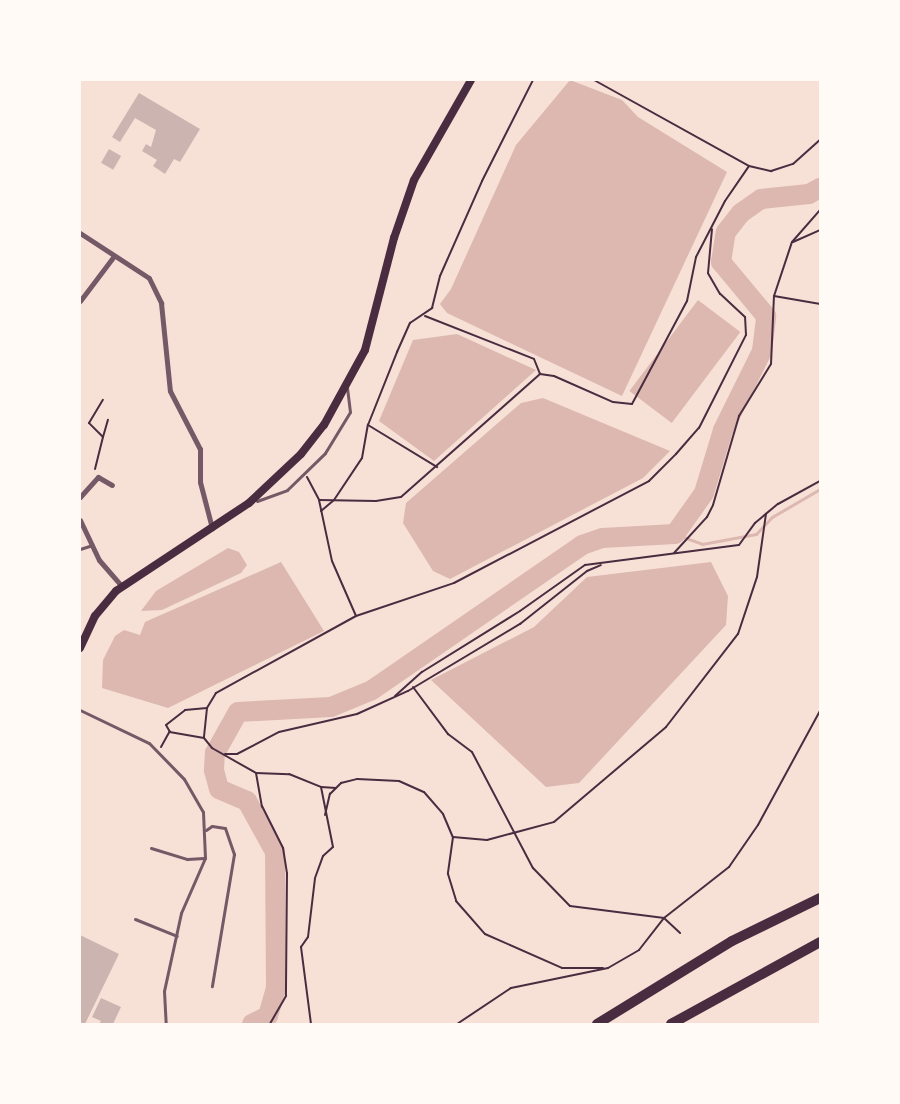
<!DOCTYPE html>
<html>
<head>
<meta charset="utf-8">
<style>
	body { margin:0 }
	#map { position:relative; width:900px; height:1104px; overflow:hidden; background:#f7e1d7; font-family:Mulish,sans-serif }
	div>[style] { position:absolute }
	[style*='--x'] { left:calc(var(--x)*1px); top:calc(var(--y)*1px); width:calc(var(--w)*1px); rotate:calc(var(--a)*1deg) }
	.water>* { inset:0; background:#dcb8b0; transform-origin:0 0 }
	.stream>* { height:3px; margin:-1.5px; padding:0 1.5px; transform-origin:1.5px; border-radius:1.5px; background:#dcb8b0 }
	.river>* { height:20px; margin:-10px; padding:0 10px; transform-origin:10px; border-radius:10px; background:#dcb8b0 }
	.building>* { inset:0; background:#ccb4b1; transform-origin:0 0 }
	.path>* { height:2px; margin:-1px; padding:0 1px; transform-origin:1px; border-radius:1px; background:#4a2c40 }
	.service>* { height:3px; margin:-1.5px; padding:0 1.5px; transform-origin:1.5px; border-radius:1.5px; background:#755966 }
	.minor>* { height:5px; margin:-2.5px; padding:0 2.5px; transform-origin:2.5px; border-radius:2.5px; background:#755966 }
	.primary>* { height:8px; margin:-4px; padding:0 4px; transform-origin:4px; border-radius:4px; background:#4a2c40 }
	.motorway>* { height:10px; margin:-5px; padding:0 5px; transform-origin:5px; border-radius:5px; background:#4a2c40 }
	span { translate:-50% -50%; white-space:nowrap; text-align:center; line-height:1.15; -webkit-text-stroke:5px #fffaf5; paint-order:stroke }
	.frame { position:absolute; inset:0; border:81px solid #fffaf5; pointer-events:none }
</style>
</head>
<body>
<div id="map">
	<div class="water">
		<div style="clip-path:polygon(570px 80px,622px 100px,638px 117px,727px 172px,622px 396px,447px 313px,440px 304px,451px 289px,516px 145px)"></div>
		<div style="left:698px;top:300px;width:53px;height:114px;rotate:37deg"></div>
		<div style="clip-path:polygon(457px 334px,536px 370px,434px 461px,379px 421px,413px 340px)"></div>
		<div style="clip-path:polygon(543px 398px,670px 451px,643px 478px,450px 579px,433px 571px,403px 523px,406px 503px,521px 403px)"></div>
		<div style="clip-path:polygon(228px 548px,239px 552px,247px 565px,241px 573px,162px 610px,141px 611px,156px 591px)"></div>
		<div style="clip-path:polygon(281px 562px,324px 631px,168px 708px,102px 688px,103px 660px,115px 636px,124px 630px,140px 635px,145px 622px)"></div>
		<div style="clip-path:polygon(711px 562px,728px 596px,726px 625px,579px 783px,546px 787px,431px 680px,534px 627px,587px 577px)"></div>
	</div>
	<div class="stream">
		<div style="--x:675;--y:534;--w:29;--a:20"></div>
		<div style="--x:702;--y:544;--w:55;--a:-10.5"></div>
		<div style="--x:756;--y:534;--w:23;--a:-47"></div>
		<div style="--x:772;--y:517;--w:56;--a:-30.3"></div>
	</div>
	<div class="river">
		<div style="--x:252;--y:1024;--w:18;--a:-27"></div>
		<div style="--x:268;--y:1016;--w:29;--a:-74"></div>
		<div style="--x:276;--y:988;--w:136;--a:-90.4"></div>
		<div style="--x:275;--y:852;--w:58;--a:-118.8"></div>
		<div style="--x:247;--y:801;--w:30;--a:-157"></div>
		<div style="--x:219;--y:789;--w:20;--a:-105"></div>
		<div style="--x:214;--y:770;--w:17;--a:-87"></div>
		<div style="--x:215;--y:753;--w:47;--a:-60.7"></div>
		<div style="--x:238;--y:712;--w:93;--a:-3.1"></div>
		<div style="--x:331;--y:707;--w:44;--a:-22.5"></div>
		<div style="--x:372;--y:690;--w:255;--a:-34.6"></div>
		<div style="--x:582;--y:545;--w:21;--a:-19"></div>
		<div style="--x:602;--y:538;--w:73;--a:-3.1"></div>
		<div style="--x:675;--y:534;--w:50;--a:-54.7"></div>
		<div style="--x:704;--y:493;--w:66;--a:-73.2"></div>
		<div style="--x:723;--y:430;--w:88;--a:-63.7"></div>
		<div style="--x:762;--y:351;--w:35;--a:-83"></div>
		<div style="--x:766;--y:316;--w:70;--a:-129.8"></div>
		<div style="--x:721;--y:262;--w:30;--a:-81"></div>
		<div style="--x:726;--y:232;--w:24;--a:-52"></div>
		<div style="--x:741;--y:213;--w:24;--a:-35"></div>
		<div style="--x:761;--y:199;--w:48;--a:-5.9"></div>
		<div style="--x:809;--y:194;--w:13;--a:-29"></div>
	</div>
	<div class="building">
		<div style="clip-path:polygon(139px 93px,200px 129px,180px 162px,174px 159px,165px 174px,153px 166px,157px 160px,142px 151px,146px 144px,151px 147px,156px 130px,135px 118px,120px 142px,112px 137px)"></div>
		<div style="left:109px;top:149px;width:14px;height:16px;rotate:30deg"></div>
		<div style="clip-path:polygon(80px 935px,119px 954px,85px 1024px,80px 1024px)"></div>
		<div style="clip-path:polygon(101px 998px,121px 1007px,113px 1024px,99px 1024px,101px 1021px,92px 1017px)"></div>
	</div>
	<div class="path">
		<div style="--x:594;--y:80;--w:177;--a:29"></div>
		<div style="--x:793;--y:242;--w:30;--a:-24"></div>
		<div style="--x:774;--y:296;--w:47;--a:9.9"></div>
		<div style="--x:425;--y:316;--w:117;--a:21.5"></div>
		<div style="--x:534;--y:359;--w:16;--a:68"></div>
		<div style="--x:368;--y:425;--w:81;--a:31.3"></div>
		<div style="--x:103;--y:437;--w:18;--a:-74"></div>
		<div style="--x:95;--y:469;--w:33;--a:-76"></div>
		<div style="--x:103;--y:437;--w:20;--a:-135"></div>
		<div style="--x:89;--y:423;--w:27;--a:-59"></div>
		<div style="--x:307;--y:477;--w:26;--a:62"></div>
		<div style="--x:319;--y:500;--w:62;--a:78"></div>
		<div style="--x:332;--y:561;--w:60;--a:66.4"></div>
		<div style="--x:356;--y:616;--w:160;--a:151.2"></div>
		<div style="--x:216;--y:693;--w:17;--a:121"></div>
		<div style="--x:207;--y:708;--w:30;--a:96"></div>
		<div style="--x:204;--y:738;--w:13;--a:51"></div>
		<div style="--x:212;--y:748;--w:51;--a:29.6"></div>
		<div style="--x:256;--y:773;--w:33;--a:2"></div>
		<div style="--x:289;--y:774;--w:35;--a:22"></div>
		<div style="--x:321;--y:787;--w:15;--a:4"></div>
		<div style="--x:319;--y:500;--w:57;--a:1"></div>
		<div style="--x:376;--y:501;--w:25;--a:-9"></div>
		<div style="--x:401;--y:497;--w:186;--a:-41.5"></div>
		<div style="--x:540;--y:374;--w:14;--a:8"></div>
		<div style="--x:554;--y:376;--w:64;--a:23.8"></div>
		<div style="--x:613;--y:402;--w:19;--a:6"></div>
		<div style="--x:632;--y:404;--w:117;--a:-61.9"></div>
		<div style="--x:687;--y:301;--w:45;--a:-78.4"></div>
		<div style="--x:696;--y:257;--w:63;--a:-62.6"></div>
		<div style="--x:725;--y:201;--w:42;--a:-55.6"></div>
		<div style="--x:749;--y:166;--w:23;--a:13"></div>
		<div style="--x:771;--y:171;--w:23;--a:-18"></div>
		<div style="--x:793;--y:164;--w:36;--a:-42"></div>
		<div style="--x:321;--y:511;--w:17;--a:-40"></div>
		<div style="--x:334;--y:500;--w:50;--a:-56.3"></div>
		<div style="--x:362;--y:458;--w:34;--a:-80"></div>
		<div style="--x:368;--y:425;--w:79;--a:-68.3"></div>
		<div style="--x:397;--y:352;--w:32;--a:-66"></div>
		<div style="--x:410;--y:323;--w:27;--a:-34"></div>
		<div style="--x:432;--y:308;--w:33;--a:-76"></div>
		<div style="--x:440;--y:276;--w:104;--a:-66.1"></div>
		<div style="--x:482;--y:181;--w:113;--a:-63.2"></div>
		<div style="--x:674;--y:553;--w:49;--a:-47.5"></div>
		<div style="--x:707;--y:517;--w:13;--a:-63"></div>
		<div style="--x:713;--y:505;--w:93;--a:-73.7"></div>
		<div style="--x:739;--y:416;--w:61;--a:-58.4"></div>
		<div style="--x:771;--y:364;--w:68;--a:-87.5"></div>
		<div style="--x:774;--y:296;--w:57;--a:-71.6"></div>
		<div style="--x:792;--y:242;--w:43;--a:-48.8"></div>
		<div style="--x:356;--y:616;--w:103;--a:-18.6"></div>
		<div style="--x:454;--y:583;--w:220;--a:-27.6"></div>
		<div style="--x:649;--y:481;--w:38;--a:-45"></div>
		<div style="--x:676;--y:454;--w:35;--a:-49"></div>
		<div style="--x:699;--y:428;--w:104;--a:-63.2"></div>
		<div style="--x:746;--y:335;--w:18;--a:-93"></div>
		<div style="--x:745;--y:317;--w:34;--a:-137"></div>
		<div style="--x:720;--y:294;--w:24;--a:-120"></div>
		<div style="--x:708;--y:273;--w:44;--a:-84.8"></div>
		<div style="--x:413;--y:687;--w:59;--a:53.3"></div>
		<div style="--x:448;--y:734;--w:30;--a:37"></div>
		<div style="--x:472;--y:752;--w:131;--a:62.3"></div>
		<div style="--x:533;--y:868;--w:53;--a:45.8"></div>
		<div style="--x:570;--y:906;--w:95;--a:7.3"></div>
		<div style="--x:664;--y:918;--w:22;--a:43"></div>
		<div style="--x:395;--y:696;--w:36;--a:-42"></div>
		<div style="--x:422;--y:672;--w:115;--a:-31.9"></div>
		<div style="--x:520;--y:611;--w:80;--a:-35.3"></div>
		<div style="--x:585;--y:565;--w:155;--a:-7.4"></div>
		<div style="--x:739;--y:545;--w:27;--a:-54"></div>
		<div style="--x:755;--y:523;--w:30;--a:-40"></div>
		<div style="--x:778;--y:504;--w:48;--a:-28.7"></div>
		<div style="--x:204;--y:738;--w:35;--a:-170"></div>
		<div style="--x:170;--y:732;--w:8;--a:-120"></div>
		<div style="--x:166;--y:725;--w:24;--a:-38"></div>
		<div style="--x:185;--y:710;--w:22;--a:-5"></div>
		<div style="--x:161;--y:747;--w:18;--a:-61"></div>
		<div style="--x:225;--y:754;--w:12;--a:0"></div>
		<div style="--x:237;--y:754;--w:47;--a:-27.6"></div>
		<div style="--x:279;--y:732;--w:80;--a:-13"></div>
		<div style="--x:357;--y:714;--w:56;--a:-24.3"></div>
		<div style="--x:408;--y:691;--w:131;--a:-30.9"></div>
		<div style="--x:520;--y:624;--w:85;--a:-38.3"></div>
		<div style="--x:587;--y:571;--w:15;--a:-23"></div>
		<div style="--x:256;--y:773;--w:34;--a:80"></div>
		<div style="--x:262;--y:806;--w:47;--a:63.4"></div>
		<div style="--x:283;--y:848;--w:25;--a:81"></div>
		<div style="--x:287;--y:873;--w:123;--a:90.5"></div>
		<div style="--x:286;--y:996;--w:32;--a:120"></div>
		<div style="--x:325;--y:815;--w:22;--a:-77"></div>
		<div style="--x:330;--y:794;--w:16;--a:-45"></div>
		<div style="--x:341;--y:783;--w:16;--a:-14"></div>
		<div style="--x:357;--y:779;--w:42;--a:2.7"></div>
		<div style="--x:399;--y:781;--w:27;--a:24"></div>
		<div style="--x:424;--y:792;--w:29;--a:49"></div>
		<div style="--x:443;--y:814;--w:25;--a:67"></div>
		<div style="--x:453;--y:837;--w:37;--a:98"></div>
		<div style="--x:448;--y:874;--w:28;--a:73"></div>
		<div style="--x:456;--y:901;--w:44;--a:48.7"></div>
		<div style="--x:485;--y:934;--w:84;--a:23.8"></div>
		<div style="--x:562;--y:968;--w:41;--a:0"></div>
		<div style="--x:453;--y:837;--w:34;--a:5"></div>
		<div style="--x:487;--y:840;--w:69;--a:-15"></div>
		<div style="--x:554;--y:822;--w:147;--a:-40.3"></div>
		<div style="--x:666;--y:727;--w:118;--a:-52.3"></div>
		<div style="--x:738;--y:634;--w:60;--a:-71.6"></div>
		<div style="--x:757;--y:577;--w:64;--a:-81.9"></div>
		<div style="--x:311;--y:1024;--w:78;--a:-97.4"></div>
		<div style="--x:301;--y:947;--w:12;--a:-55"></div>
		<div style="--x:308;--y:937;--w:59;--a:-83.2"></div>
		<div style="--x:315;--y:878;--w:23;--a:-70"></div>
		<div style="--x:323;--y:856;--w:13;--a:-42"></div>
		<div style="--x:333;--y:847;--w:61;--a:-101.3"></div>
		<div style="--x:457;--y:1024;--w:65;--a:-33.7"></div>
		<div style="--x:511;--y:988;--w:99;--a:-11.7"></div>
		<div style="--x:608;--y:968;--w:36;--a:-30"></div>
		<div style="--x:639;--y:950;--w:41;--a:-52"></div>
		<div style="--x:664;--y:918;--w:83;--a:-38.1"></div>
		<div style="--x:729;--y:867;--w:51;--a:-55.4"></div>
		<div style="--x:758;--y:825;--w:130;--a:-61.5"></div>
	</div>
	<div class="service">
		<div style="--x:257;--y:501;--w:32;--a:-20"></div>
		<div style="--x:287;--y:490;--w:53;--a:-44.2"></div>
		<div style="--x:325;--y:453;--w:48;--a:-58.6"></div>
		<div style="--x:350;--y:412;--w:24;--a:-97"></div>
		<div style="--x:80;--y:549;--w:13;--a:-18"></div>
		<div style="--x:80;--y:710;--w:76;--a:25.6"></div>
		<div style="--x:149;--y:743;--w:50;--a:45.8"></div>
		<div style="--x:184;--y:779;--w:38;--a:60"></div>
		<div style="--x:203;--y:812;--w:46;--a:87.5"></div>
		<div style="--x:205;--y:858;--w:60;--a:113.6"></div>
		<div style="--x:181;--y:913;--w:80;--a:102.3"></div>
		<div style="--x:164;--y:991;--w:33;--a:87"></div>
		<div style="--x:206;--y:830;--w:7;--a:-34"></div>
		<div style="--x:212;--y:826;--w:13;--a:9"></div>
		<div style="--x:225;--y:828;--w:28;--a:71"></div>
		<div style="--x:234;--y:854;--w:134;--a:99.5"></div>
		<div style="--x:151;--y:848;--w:38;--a:17"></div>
		<div style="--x:187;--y:859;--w:17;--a:-3"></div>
		<div style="--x:135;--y:919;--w:45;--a:22"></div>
	</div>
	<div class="minor">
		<div style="--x:80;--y:233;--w:82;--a:33.1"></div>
		<div style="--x:149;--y:278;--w:28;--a:64"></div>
		<div style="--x:161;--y:303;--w:88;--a:84.2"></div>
		<div style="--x:170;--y:391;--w:65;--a:62.7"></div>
		<div style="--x:200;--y:449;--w:33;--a:90"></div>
		<div style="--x:200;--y:482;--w:48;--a:75.4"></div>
		<div style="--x:80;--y:301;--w:56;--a:-52.9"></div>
		<div style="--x:80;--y:497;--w:27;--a:-48"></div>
		<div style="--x:98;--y:477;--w:16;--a:30"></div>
		<div style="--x:80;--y:520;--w:44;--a:64.6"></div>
		<div style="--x:99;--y:560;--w:35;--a:49"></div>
	</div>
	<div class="primary">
		<div style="--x:80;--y:648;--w:35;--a:-65"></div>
		<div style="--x:95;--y:616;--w:33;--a:-50"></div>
		<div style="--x:116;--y:591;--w:159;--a:-33.5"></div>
		<div style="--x:249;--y:503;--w:71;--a:-43.3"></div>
		<div style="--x:301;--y:454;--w:37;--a:-52"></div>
		<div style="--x:324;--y:425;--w:85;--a:-61.3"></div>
		<div style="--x:365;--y:350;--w:116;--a:-75.5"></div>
		<div style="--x:394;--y:238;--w:61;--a:-71"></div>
		<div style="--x:414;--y:180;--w:115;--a:-60.3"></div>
	</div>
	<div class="motorway">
		<div style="--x:597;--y:1024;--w:158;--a:-31.6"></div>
		<div style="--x:732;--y:941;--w:98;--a:-26"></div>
		<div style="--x:671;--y:1024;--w:170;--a:-28.8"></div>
	</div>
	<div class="frame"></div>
</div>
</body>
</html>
